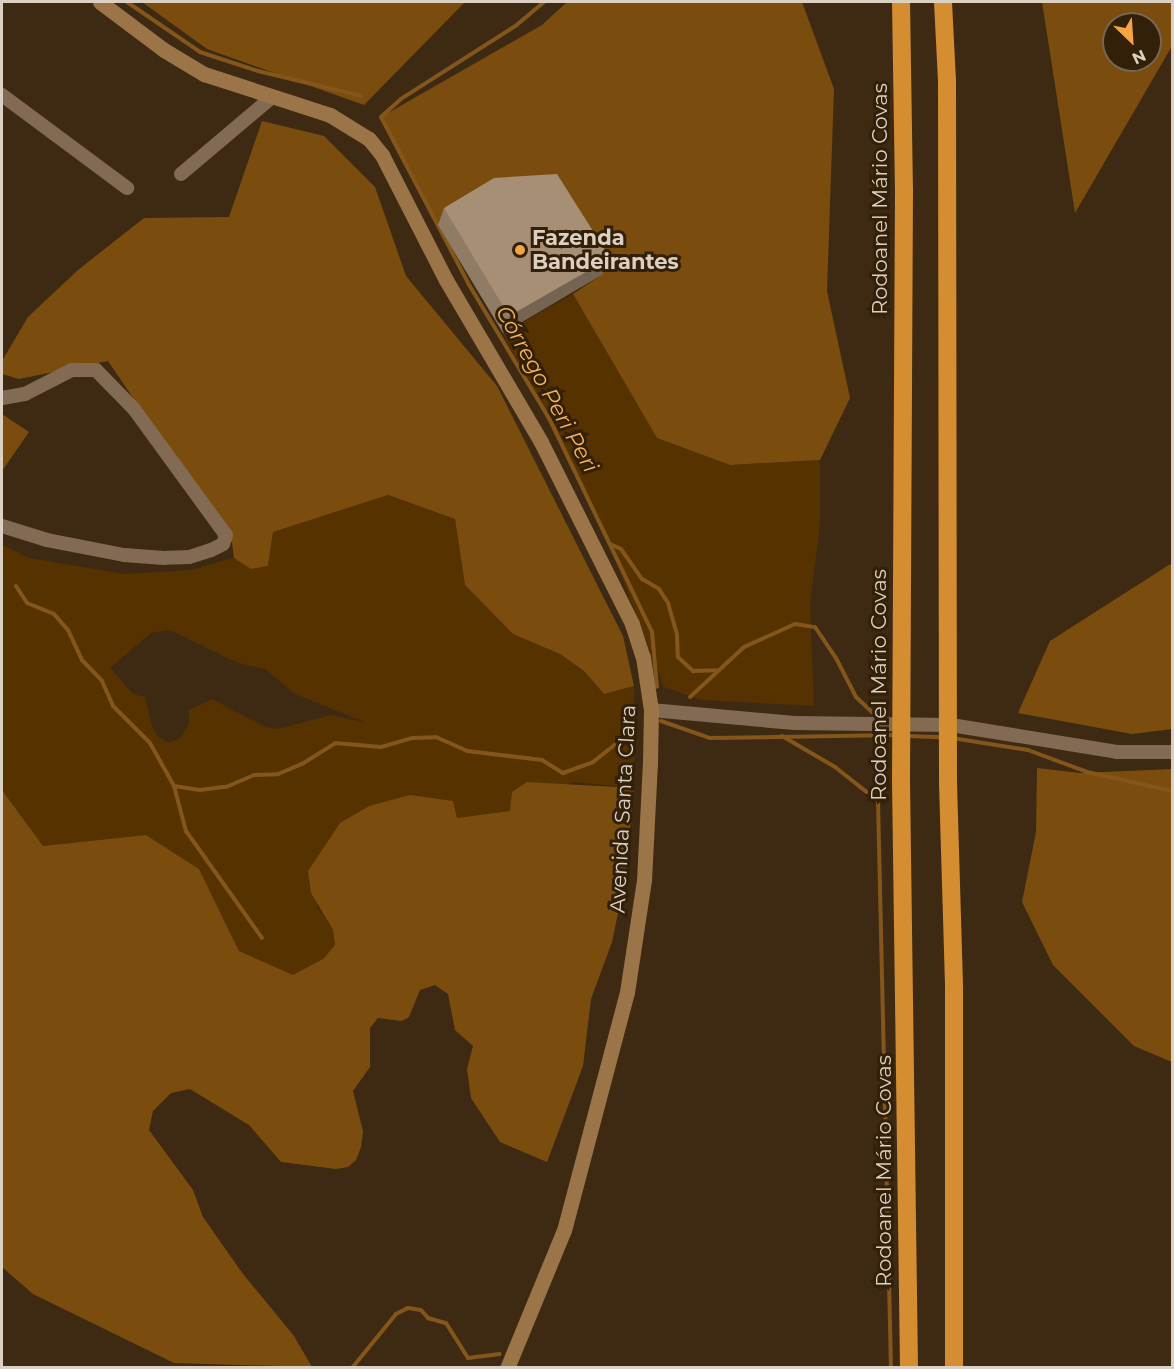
<!DOCTYPE html>
<html>
<head>
<meta charset="utf-8">
<style>
	body { margin:0 }
	#map { position:relative; width:1174px; height:1369px; overflow:hidden; background:#3e2a13; font-family:Montserrat,sans-serif }
	div>[style] { position:absolute }
	[style*='--x'] { left:calc(var(--x)*1px); top:calc(var(--y)*1px); width:calc(var(--w)*1px); rotate:calc(var(--a)*1deg) }
	.green>* { inset:0; background:#553200 }
	.forest>* { inset:0; background:#7a4d0e }
	.stream>* { height:4px; margin:-2px; padding:0 2px; transform-origin:2px; border-radius:2px; background:#84561b }
	.street>* { height:14px; margin:-7px; padding:0 7px; transform-origin:7px; border-radius:7px; background:#826b52 }
	.secondary>* { height:15px; margin:-7.5px; padding:0 7.5px; transform-origin:7.5px; border-radius:7.5px; background:#9b7548 }
	.highway>* { height:18px; margin:-9px; padding:0 9px; transform-origin:9px; border-radius:9px; background:#d48d30 }
	.wall>* { inset:0; background:#907b65 }
	.shaded-wall>* { inset:0; background:#756452 }
	.building>* { inset:0; background:#a78f75 }
	.dots>* { width:16px; height:16px; translate:-50% -50%; box-sizing:border-box; border:3px solid #332009; border-radius:50% }
	span { translate:-50% -50%; white-space:nowrap; text-align:center; line-height:1.15; -webkit-text-stroke:6px #332009; paint-order:stroke }
	.street-label { font-size:21px; color:#dcd0c2 }
	.poi-label { font-size:21px; color:#dcd0c2; font-weight:700 }
	.left { translate:0 -50%; text-align:left }
	.water-label { font-size:22px; color:#f4b161; font-style:italic }
	.frame { position:absolute; inset:0; border:3px solid #dcd0c2; pointer-events:none }
	.north { position:absolute; left:1102px; top:12px; width:60px; height:60px; box-sizing:border-box; background:#332009; border:2px solid #776653; border-radius:50%; rotate:155deg; font-size:16px; font-weight:700; line-height:24px; text-align:center; color:#dcd0c2 }
	.north::after { content:''; display:block; margin:auto; width:21px; height:27px; background:#f2a542; clip-path:polygon(50% 0,100% 100%,50% 72%,0 100%) }
</style>
</head>
<body>
<div id="map">
	<div class="green">
		<div style="clip-path:polygon(573px 294px,657px 438px,730px 465px,820px 460px,820px 525px,810px 604px,814px 706px,701px 700px,664px 687px,609px 543px,503px 333px)"></div>
		<div style="clip-path:polygon(evenodd,387px 495px,455px 519px,465px 585px,513px 634px,560px 654px,584px 671px,604px 694px,634px 686px,634px 788px,573px 782px,510px 811px,457px 818px,340px 823px,308px 871px,318px 908px,333px 930px,335px 945px,323px 959px,293px 975px,239px 951px,199px 869px,146px 835px,43px 846px,2px 790px,2px 545px,29px 558px,125px 574px,191px 570px,234px 558px,251px 569px,268px 566px,273px 532px,387px 495px,170px 630px,238px 663px,265px 669px,295px 694px,367px 723px,331px 715px,277px 729px,265px 727px,212px 699px,189px 710px,189px 724px,180px 738px,169px 743px,158px 737px,152px 726px,145px 697px,133px 694px,110px 668px,151px 633px,170px 630px)"></div>
	</div>
	<div class="forest">
		<div style="clip-path:polygon(142px 2px,465px 2px,364px 105px,207px 49px)"></div>
		<div style="clip-path:polygon(567px 2px,802px 2px,834px 89px,827px 291px,850px 398px,820px 460px,730px 465px,657px 438px,573px 294px,603px 274px,488px 195px,438px 225px,381px 117px,542px 25px)"></div>
		<div style="clip-path:polygon(evenodd,1042px 2px,1172px 2px,1172px 46px,1075px 213px,1042px 2px,1114px 24px,1150px 24px,1150px 60px,1114px 60px,1114px 24px)"></div>
		<div style="clip-path:polygon(262px 121px,324px 136px,375px 187px,406px 276px,497px 386px,623px 636px,634px 686px,604px 694px,584px 671px,560px 654px,513px 634px,465px 585px,455px 519px,388px 495px,273px 532px,268px 566px,251px 569px,234px 558px,232px 543px,108px 361px,19px 379px,2px 374px,2px 361px,28px 317px,78px 270px,144px 218px,229px 217px)"></div>
		<div style="clip-path:polygon(2px 414px,29px 432px,2px 471px)"></div>
		<div style="clip-path:polygon(1172px 563px,1172px 729px,1132px 734px,1018px 713px,1050px 641px)"></div>
		<div style="clip-path:polygon(1037px 768px,1080px 773px,1172px 769px,1172px 1062px,1134px 1046px,1053px 965px,1022px 902px,1036px 832px)"></div>
		<div style="clip-path:polygon(527px 782px,634px 788px,625px 880px,612px 942px,591px 999px,583px 1066px,547px 1162px,500px 1142px,471px 1098px,467px 1069px,473px 1046px,455px 1030px,448px 994px,435px 985px,420px 990px,409px 1017px,402px 1021px,378px 1018px,370px 1028px,370px 1067px,353px 1091px,363px 1131px,361px 1147px,356px 1160px,348px 1167px,336px 1169px,281px 1162px,249px 1125px,190px 1089px,171px 1093px,153px 1111px,149px 1130px,193px 1190px,203px 1217px,243px 1274px,294px 1336px,312px 1367px,174px 1363px,33px 1294px,2px 1267px,2px 790px,43px 846px,146px 835px,199px 869px,239px 951px,293px 975px,323px 959px,335px 945px,333px 930px,311px 893px,308px 871px,340px 823px,369px 806px,410px 795px,453px 801px,457px 818px,510px 811px,512px 792px)"></div>
	</div>
	<div class="stream">
		<div style="--x:127;--y:2;--w:88;--a:34.4"></div>
		<div style="--x:200;--y:52;--w:61;--a:18.1"></div>
		<div style="--x:258;--y:71;--w:106;--a:13.6"></div>
		<div style="--x:544;--y:2;--w:35;--a:140"></div>
		<div style="--x:517;--y:25;--w:138;--a:147.5"></div>
		<div style="--x:401;--y:99;--w:27;--a:138"></div>
		<div style="--x:381;--y:117;--w:187;--a:62.3"></div>
		<div style="--x:468;--y:283;--w:160;--a:59.1"></div>
		<div style="--x:550;--y:420;--w:235;--a:64.3"></div>
		<div style="--x:652;--y:632;--w:55;--a:84.8"></div>
		<div style="--x:610;--y:544;--w:12;--a:24"></div>
		<div style="--x:621;--y:549;--w:37;--a:55"></div>
		<div style="--x:642;--y:579;--w:20;--a:30"></div>
		<div style="--x:659;--y:589;--w:17;--a:57"></div>
		<div style="--x:668;--y:603;--w:32;--a:74"></div>
		<div style="--x:677;--y:634;--w:23;--a:88"></div>
		<div style="--x:678;--y:657;--w:21;--a:43"></div>
		<div style="--x:693;--y:671;--w:23;--a:-2"></div>
		<div style="--x:16;--y:586;--w:20;--a:57"></div>
		<div style="--x:27;--y:603;--w:29;--a:22"></div>
		<div style="--x:54;--y:614;--w:21;--a:49"></div>
		<div style="--x:68;--y:630;--w:33;--a:65"></div>
		<div style="--x:82;--y:660;--w:29;--a:46"></div>
		<div style="--x:102;--y:681;--w:27;--a:66"></div>
		<div style="--x:113;--y:706;--w:52;--a:45"></div>
		<div style="--x:150;--y:743;--w:49;--a:60.8"></div>
		<div style="--x:174;--y:786;--w:47;--a:75.1"></div>
		<div style="--x:186;--y:831;--w:131;--a:54.6"></div>
		<div style="--x:690;--y:697;--w:74;--a:-42.8"></div>
		<div style="--x:744;--y:647;--w:56;--a:-24.3"></div>
		<div style="--x:795;--y:624;--w:20;--a:9"></div>
		<div style="--x:815;--y:627;--w:37;--a:56"></div>
		<div style="--x:836;--y:658;--w:44;--a:62.9"></div>
		<div style="--x:856;--y:697;--w:23;--a:43"></div>
		<div style="--x:661;--y:721;--w:52;--a:19.1"></div>
		<div style="--x:710;--y:738;--w:187;--a:-0.9"></div>
		<div style="--x:782;--y:736;--w:61;--a:30.3"></div>
		<div style="--x:835;--y:767;--w:55;--a:38.3"></div>
		<div style="--x:878;--y:801;--w:567;--a:88.69"></div>
		<div style="--x:907;--y:736;--w:35;--a:2"></div>
		<div style="--x:952;--y:738;--w:77;--a:9"></div>
		<div style="--x:1028;--y:750;--w:63;--a:20.4"></div>
		<div style="--x:1087;--y:772;--w:87;--a:12.6"></div>
		<div style="--x:174;--y:786;--w:26;--a:9"></div>
		<div style="--x:200;--y:790;--w:26;--a:-7"></div>
		<div style="--x:226;--y:787;--w:30;--a:-23"></div>
		<div style="--x:254;--y:775;--w:24;--a:-2"></div>
		<div style="--x:278;--y:774;--w:26;--a:-23"></div>
		<div style="--x:302;--y:764;--w:39;--a:-32"></div>
		<div style="--x:335;--y:743;--w:46;--a:5"></div>
		<div style="--x:381;--y:747;--w:33;--a:-16"></div>
		<div style="--x:413;--y:738;--w:23;--a:-2"></div>
		<div style="--x:436;--y:737;--w:34;--a:24"></div>
		<div style="--x:467;--y:751;--w:76;--a:6.8"></div>
		<div style="--x:542;--y:760;--w:25;--a:32"></div>
		<div style="--x:563;--y:773;--w:32;--a:-20"></div>
		<div style="--x:593;--y:762;--w:48;--a:-38.3"></div>
		<div style="--x:352;--y:1368;--w:70;--a:-50.8"></div>
		<div style="--x:396;--y:1314;--w:13;--a:-27"></div>
		<div style="--x:408;--y:1308;--w:13;--a:9"></div>
		<div style="--x:421;--y:1310;--w:11;--a:49"></div>
		<div style="--x:428;--y:1318;--w:19;--a:16"></div>
		<div style="--x:446;--y:1323;--w:41;--a:57.8"></div>
		<div style="--x:468;--y:1358;--w:32;--a:-7"></div>
	</div>
	<div class="street">
		<div style="--x:2;--y:95;--w:156;--a:36.6"></div>
		<div style="--x:181;--y:174;--w:119;--a:-40.2"></div>
		<div style="--x:2;--y:398;--w:23;--a:-10"></div>
		<div style="--x:25;--y:394;--w:53;--a:-27.1"></div>
		<div style="--x:72;--y:370;--w:24;--a:0"></div>
		<div style="--x:96;--y:370;--w:54;--a:45.7"></div>
		<div style="--x:134;--y:409;--w:156;--a:53.9"></div>
		<div style="--x:226;--y:535;--w:9;--a:108"></div>
		<div style="--x:223;--y:544;--w:13;--a:153"></div>
		<div style="--x:211;--y:550;--w:23;--a:162"></div>
		<div style="--x:189;--y:557;--w:25;--a:178"></div>
		<div style="--x:164;--y:558;--w:40;--a:-175.7"></div>
		<div style="--x:124;--y:555;--w:78;--a:-169"></div>
		<div style="--x:47;--y:540;--w:47;--a:-162.7"></div>
		<div style="--x:651;--y:710;--w:144;--a:5.2"></div>
		<div style="--x:794;--y:723;--w:157;--a:0.7"></div>
		<div style="--x:951;--y:725;--w:168;--a:9.2"></div>
		<div style="--x:1117;--y:752;--w:55;--a:0"></div>
	</div>
	<div class="secondary">
		<div style="--x:100;--y:2;--w:80;--a:36.9"></div>
		<div style="--x:164;--y:50;--w:47;--a:31"></div>
		<div style="--x:204;--y:74;--w:133;--a:18"></div>
		<div style="--x:330;--y:115;--w:46;--a:31.6"></div>
		<div style="--x:369;--y:139;--w:21;--a:51"></div>
		<div style="--x:382;--y:155;--w:140;--a:62.9"></div>
		<div style="--x:446;--y:280;--w:188;--a:59.6"></div>
		<div style="--x:541;--y:442;--w:203;--a:63.4"></div>
		<div style="--x:632;--y:624;--w:35;--a:72"></div>
		<div style="--x:643;--y:657;--w:54;--a:81.4"></div>
		<div style="--x:651;--y:710;--w:52;--a:91.1"></div>
		<div style="--x:650;--y:762;--w:118;--a:92.9"></div>
		<div style="--x:644;--y:880;--w:113;--a:98.6"></div>
		<div style="--x:627;--y:992;--w:246;--a:104.8"></div>
		<div style="--x:564;--y:1230;--w:149;--a:112.4"></div>
	</div>
	<div class="highway">
		<div style="--x:901;--y:2;--w:187;--a:89.1"></div>
		<div style="--x:904;--y:189;--w:591;--a:90.29"></div>
		<div style="--x:901;--y:780;--w:588;--a:89.22"></div>
		<div style="--x:943;--y:2;--w:78;--a:87.1"></div>
		<div style="--x:947;--y:80;--w:703;--a:89.92"></div>
		<div style="--x:948;--y:783;--w:207;--a:88.3"></div>
		<div style="--x:954;--y:990;--w:378;--a:90"></div>
	</div>
	<div class="wall">
		<div style="clip-path:polygon(444px 208px,603px 274px,503px 333px,438px 225px)"></div>
	</div>
	<div class="shaded-wall">
		<div style="clip-path:polygon(610px 258px,603px 274px,503px 333px,509px 316px)"></div>
	</div>
	<div class="building">
		<div style="clip-path:polygon(557px 174px,610px 258px,509px 316px,444px 208px,494px 178px)"></div>
	</div>
	<div class="dots">
		<div style="left:520px;top:250px;background:#f2a542"></div>
	</div>
	<div class="street-label">
		<span style="left:880px;top:199px;rotate:-90deg">Rodoanel Mário Covas</span>
		<span style="left:879px;top:685px;rotate:-90deg">Rodoanel Mário Covas</span>
		<span style="left:623px;top:809px;rotate:-87deg">Avenida Santa Clara</span>
		<span style="left:884px;top:1171px;rotate:-90deg">Rodoanel Mário Covas</span>
	</div>
	<div class="poi-label">
		<span class="left" style="left:532px;top:250px">Fazenda<br>Bandeirantes</span>
	</div>
	<div class="water-label">
		<span style="left:547px;top:389px;rotate:61deg">Córrego Peri Peri</span>
	</div>
	<div class="frame"></div>
	<div class="north">N</div>
</div>
</body>
</html>
